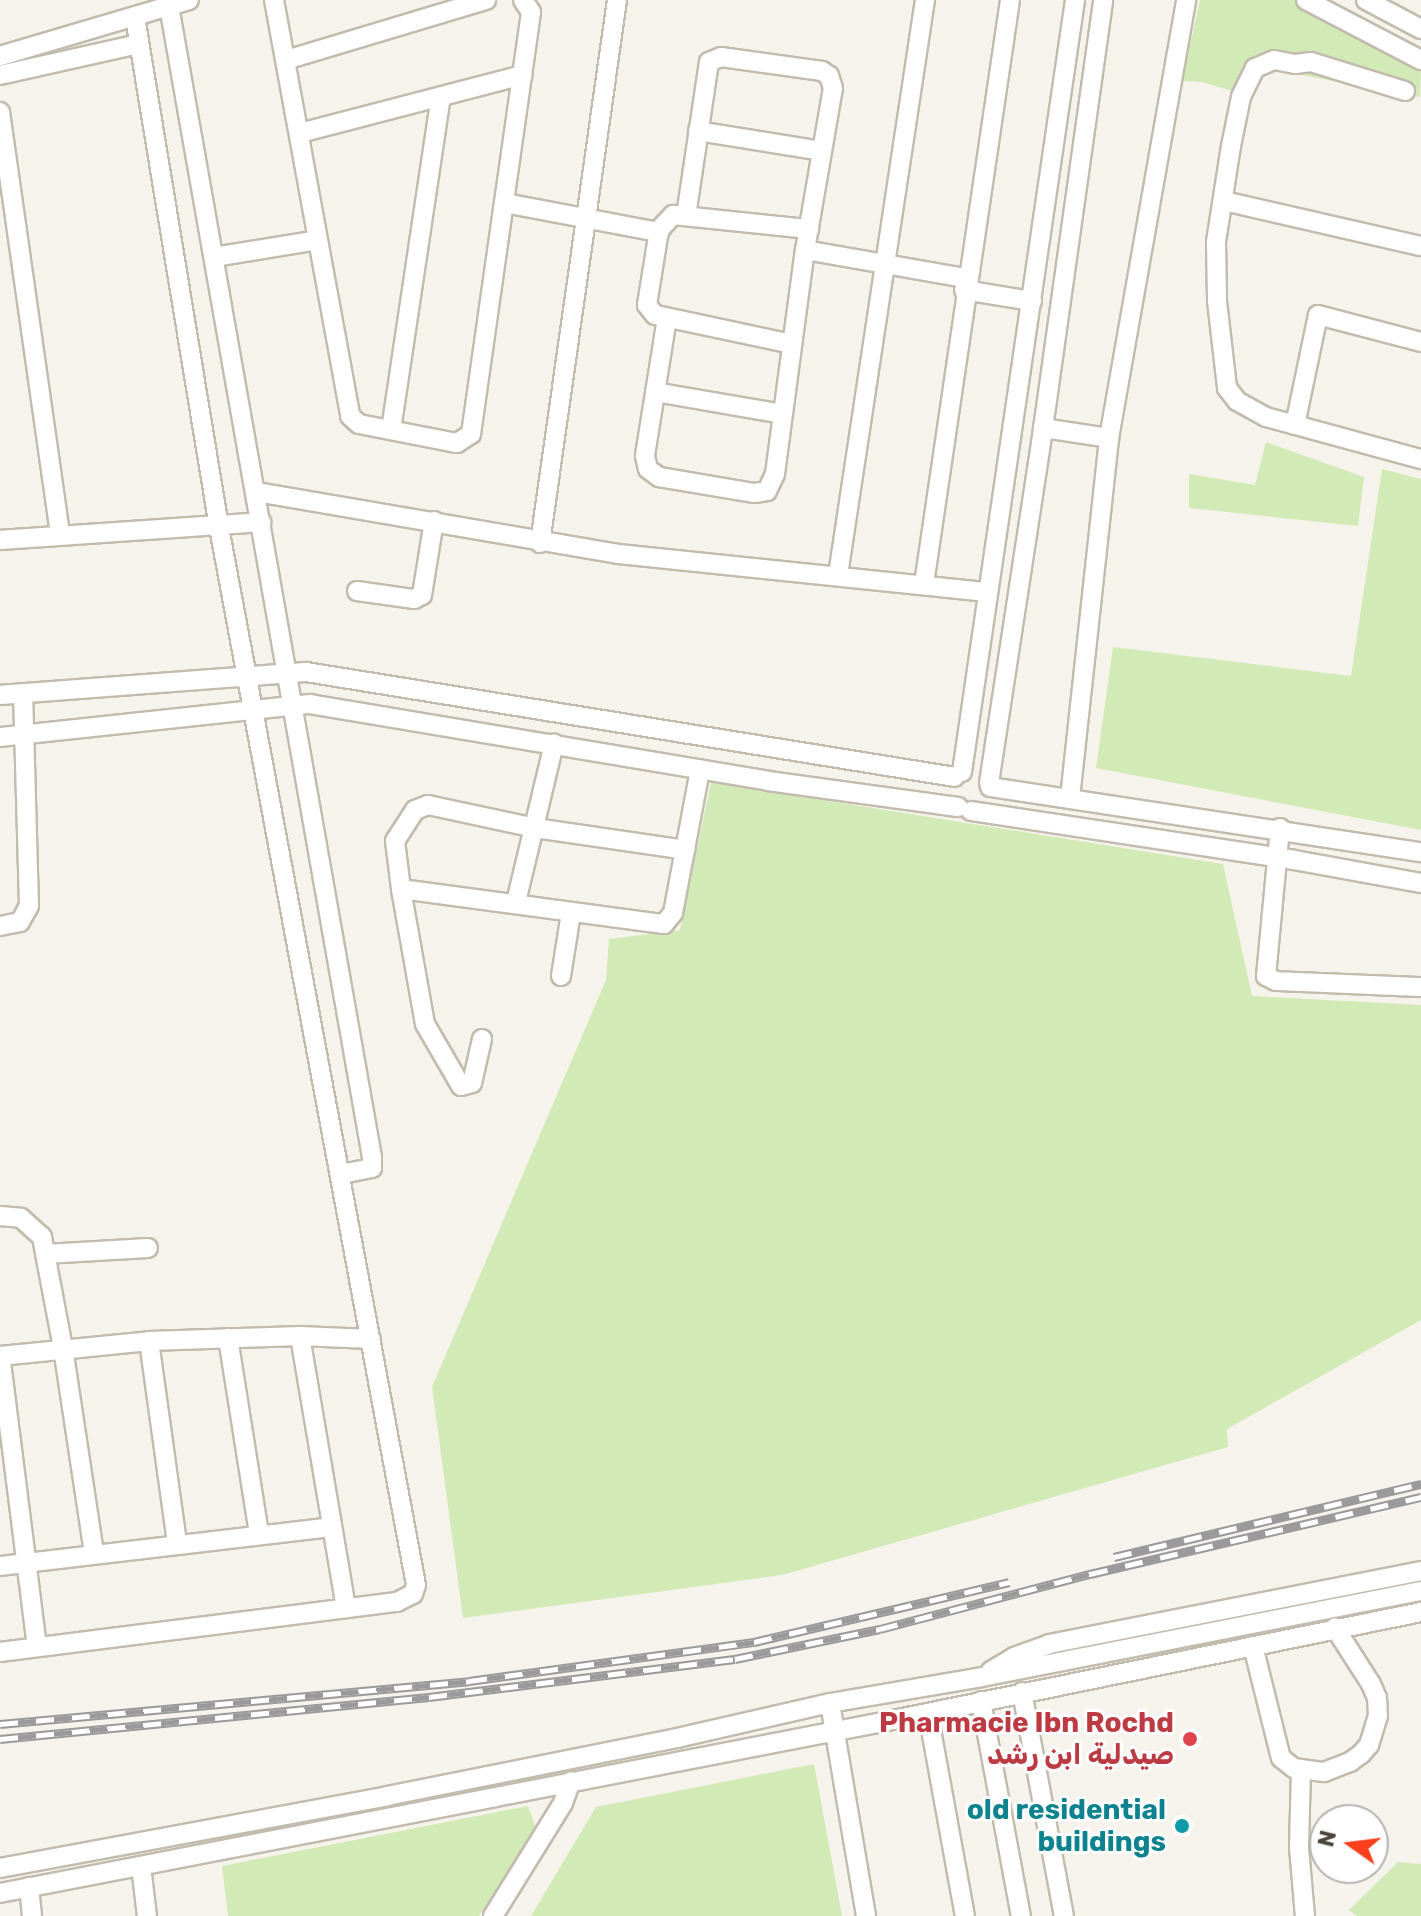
<!DOCTYPE html>
<html>
<head>
<meta charset="utf-8">
<style>
	body { margin:0 }
	#map { position:relative; width:1421px; height:1916px; overflow:hidden; background:#f6f3ec; font-family:Rubik,Cairo,sans-serif }
	div>[style] { position:absolute }
	[style*='--x'] { left:calc(var(--x)*1px); top:calc(var(--y)*1px); width:calc(var(--w)*1px); rotate:calc(var(--a)*1deg) }
	.green>* { inset:0; background:#d2eab5 }
	.roads { filter:drop-shadow(2px 0 #c2bbae) drop-shadow(-2px 0 #c2bbae) drop-shadow(0 2px #c2bbae) drop-shadow(0 -2px #c2bbae) }
	.minor>* { height:18px; margin:-9px; padding:0 9px; transform-origin:9px; border-radius:9px; background:#fff }
	.rail>* { height:9px; margin-top:-4.5px; transform-origin:0; background:repeating-linear-gradient(90deg,#fff 0 18px,#9a9a9a 0 36px); box-sizing:border-box; border-block:2px solid #9a9a9a }
	.dots>* { width:22px; height:22px; translate:-50% -50%; box-sizing:border-box; border:4px solid #fff; border-radius:50% }
	span { translate:-50% -50%; white-space:nowrap; text-align:center; line-height:1.15; -webkit-text-stroke:6px #fff; paint-order:stroke }
	.health-label { font-size:28px; color:#be3a42; font-weight:700 }
	.right { translate:-100% -50%; text-align:right }
	.culture-label { font-size:28px; color:#0d838f; font-weight:700 }
	.north { position:absolute; left:1309px; top:1804px; width:80px; height:80px; box-sizing:border-box; background:#fff; border:2px solid #b7b4b0; border-radius:50%; rotate:284deg; font-size:22px; font-weight:700; line-height:32px; text-align:center; color:#4b4439 }
	.north::after { content:''; display:block; margin:auto; width:28px; height:36px; background:#fc3f1d; clip-path:polygon(50% 0,100% 100%,50% 72%,0 100%) }
</style>
</head>
<body>
<div id="map">
	<div class="green">
		<div style="clip-path:polygon(1200px 0,1299px 0,1421px 65px,1420px 97px,1268px 69px,1251px 97px,1202px 82px,1182px 81px)"></div>
		<div style="clip-path:polygon(1266px 442px,1364px 477px,1358px 526px,1189px 508px,1189px 474px,1255px 485px)"></div>
		<div style="clip-path:polygon(1382px 469px,1421px 479px,1421px 830px,1096px 768px,1113px 647px,1351px 676px)"></div>
		<div style="clip-path:polygon(711px 782px,1223px 864px,1252px 996px,1421px 1005px,1421px 1320px,1227px 1429px,1228px 1447px,782px 1575px,463px 1618px,432px 1387px,606px 980px,609px 939px,680px 930px)"></div>
		<div style="clip-path:polygon(814px 1764px,842px 1916px,531px 1916px,596px 1807px)"></div>
		<div style="clip-path:polygon(528px 1806px,536px 1828px,479px 1916px,228px 1916px,222px 1866px)"></div>
		<div style="clip-path:polygon(1398px 1862px,1421px 1864px,1421px 1916px,1357px 1916px,1349px 1910px)"></div>
	</div>
	<div class="roads">
		<div class="minor">
			<div style="--x:274;--y:0;--w:423;--a:79.6"></div>
			<div style="--x:350;--y:416;--w:12;--a:42"></div>
			<div style="--x:359;--y:424;--w:100;--a:11"></div>
			<div style="--x:457;--y:443;--w:17;--a:-33"></div>
			<div style="--x:471;--y:434;--w:426;--a:-81.9"></div>
			<div style="--x:531;--y:12;--w:14;--a:-124"></div>
			<div style="--x:1306;--y:0;--w:130;--a:27.6"></div>
			<div style="--x:1366;--y:0;--w:62;--a:27.8"></div>
			<div style="--x:169;--y:6;--w:1169;--a:80"></div>
			<div style="--x:372;--y:1157;--w:11;--a:90"></div>
			<div style="--x:372;--y:1168;--w:33;--a:169"></div>
			<div style="--x:0;--y:56;--w:197;--a:-16.5"></div>
			<div style="--x:286;--y:60;--w:209;--a:-16.7"></div>
			<div style="--x:0;--y:75;--w:142;--a:-12.6"></div>
			<div style="--x:1405;--y:91;--w:98;--a:-162.9"></div>
			<div style="--x:1311;--y:62;--w:16;--a:173"></div>
			<div style="--x:1295;--y:64;--w:21;--a:-169"></div>
			<div style="--x:1274;--y:60;--w:21;--a:157"></div>
			<div style="--x:1255;--y:68;--w:32;--a:116"></div>
			<div style="--x:1241;--y:97;--w:50;--a:101.5"></div>
			<div style="--x:1231;--y:146;--w:97;--a:98.9"></div>
			<div style="--x:1216;--y:242;--w:59;--a:89"></div>
			<div style="--x:1217;--y:301;--w:88;--a:83.4"></div>
			<div style="--x:1227;--y:388;--w:16;--a:52"></div>
			<div style="--x:1237;--y:401;--w:33;--a:29"></div>
			<div style="--x:1266;--y:417;--w:161;--a:15.2"></div>
			<div style="--x:0;--y:112;--w:427;--a:81.9"></div>
			<div style="--x:698;--y:131;--w:125;--a:9.2"></div>
			<div style="--x:300;--y:133;--w:230;--a:-14.6"></div>
			<div style="--x:1224;--y:201;--w:202;--a:12.9"></div>
			<div style="--x:505;--y:203;--w:157;--a:10.7"></div>
			<div style="--x:805;--y:250;--w:163;--a:9.9"></div>
			<div style="--x:214;--y:257;--w:105;--a:-9.3"></div>
			<div style="--x:964;--y:290;--w:69;--a:9.2"></div>
			<div style="--x:667;--y:318;--w:140;--a:99.1"></div>
			<div style="--x:645;--y:456;--w:13;--a:77"></div>
			<div style="--x:648;--y:469;--w:14;--a:36"></div>
			<div style="--x:659;--y:477;--w:97;--a:9.5"></div>
			<div style="--x:755;--y:493;--w:12;--a:-9"></div>
			<div style="--x:767;--y:491;--w:19;--a:-65"></div>
			<div style="--x:775;--y:474;--w:226;--a:-82.4"></div>
			<div style="--x:805;--y:250;--w:164;--a:-80.2"></div>
			<div style="--x:833;--y:88;--w:13;--a:-108"></div>
			<div style="--x:829;--y:76;--w:9;--a:-144"></div>
			<div style="--x:822;--y:71;--w:102;--a:-172.1"></div>
			<div style="--x:721;--y:57;--w:13;--a:157"></div>
			<div style="--x:709;--y:62;--w:155;--a:98.5"></div>
			<div style="--x:792;--y:344;--w:140;--a:-168"></div>
			<div style="--x:655;--y:315;--w:13;--a:-129"></div>
			<div style="--x:647;--y:305;--w:76;--a:-80.9"></div>
			<div style="--x:659;--y:230;--w:21;--a:-47"></div>
			<div style="--x:673;--y:215;--w:137;--a:5.9"></div>
			<div style="--x:655;--y:392;--w:129;--a:9.8"></div>
			<div style="--x:1295;--y:425;--w:112;--a:-78.2"></div>
			<div style="--x:1318;--y:315;--w:106;--a:14.7"></div>
			<div style="--x:1043;--y:428;--w:67;--a:8.6"></div>
			<div style="--x:391;--y:430;--w:337;--a:-81.5"></div>
			<div style="--x:256;--y:492;--w:367;--a:9.7"></div>
			<div style="--x:618;--y:554;--w:372;--a:5.9"></div>
			<div style="--x:0;--y:540;--w:262;--a:-3.9"></div>
			<div style="--x:540;--y:543;--w:548;--a:-81.93"></div>
			<div style="--x:838;--y:575;--w:582;--a:-81.4"></div>
			<div style="--x:924;--y:584;--w:590;--a:-81.62"></div>
			<div style="--x:357;--y:591;--w:58;--a:8"></div>
			<div style="--x:414;--y:599;--w:9;--a:-27"></div>
			<div style="--x:422;--y:595;--w:75;--a:-80.8"></div>
			<div style="--x:0;--y:695;--w:307;--a:-4.3"></div>
			<div style="--x:306;--y:672;--w:657;--a:9.19"></div>
			<div style="--x:0;--y:737;--w:312;--a:-6.1"></div>
			<div style="--x:310;--y:704;--w:464;--a:9.5"></div>
			<div style="--x:768;--y:781;--w:192;--a:7.8"></div>
			<div style="--x:962;--y:772;--w:780;--a:-81.67"></div>
			<div style="--x:989;--y:783;--w:344;--a:-81.3"></div>
			<div style="--x:1041;--y:443;--w:447;--a:-82"></div>
			<div style="--x:990;--y:787;--w:436;--a:8.6"></div>
			<div style="--x:1070;--y:798;--w:362;--a:-83.8"></div>
			<div style="--x:1109;--y:438;--w:445;--a:-80"></div>
			<div style="--x:971;--y:811;--w:327;--a:8.6"></div>
			<div style="--x:1294;--y:860;--w:129;--a:10.3"></div>
			<div style="--x:1280;--y:828;--w:149;--a:95.4"></div>
			<div style="--x:1266;--y:976;--w:11;--a:27"></div>
			<div style="--x:1276;--y:981;--w:145;--a:2.4"></div>
			<div style="--x:401;--y:889;--w:265;--a:7.6"></div>
			<div style="--x:664;--y:924;--w:14;--a:-51"></div>
			<div style="--x:673;--y:913;--w:146;--a:-79.3"></div>
			<div style="--x:516;--y:902;--w:163;--a:-76.5"></div>
			<div style="--x:0;--y:926;--w:20;--a:-11"></div>
			<div style="--x:20;--y:922;--w:18;--a:-61"></div>
			<div style="--x:29;--y:906;--w:213;--a:-91.6"></div>
			<div style="--x:561;--y:976;--w:64;--a:-81"></div>
			<div style="--x:482;--y:1039;--w:45;--a:102.8"></div>
			<div style="--x:472;--y:1083;--w:11;--a:165"></div>
			<div style="--x:461;--y:1086;--w:72;--a:-120.1"></div>
			<div style="--x:425;--y:1024;--w:137;--a:-100.1"></div>
			<div style="--x:401;--y:889;--w:48;--a:-97.1"></div>
			<div style="--x:395;--y:841;--w:37;--a:-57"></div>
			<div style="--x:415;--y:810;--w:14;--a:-21"></div>
			<div style="--x:428;--y:805;--w:109;--a:12.1"></div>
			<div style="--x:535;--y:828;--w:152;--a:8.3"></div>
			<div style="--x:0;--y:1216;--w:21;--a:5"></div>
			<div style="--x:21;--y:1218;--w:28;--a:42"></div>
			<div style="--x:42;--y:1237;--w:113;--a:79.3"></div>
			<div style="--x:63;--y:1348;--w:208;--a:81.4"></div>
			<div style="--x:45;--y:1254;--w:103;--a:-3.3"></div>
			<div style="--x:300;--y:1336;--w:276;--a:80.4"></div>
			<div style="--x:228;--y:1338;--w:197;--a:81"></div>
			<div style="--x:149;--y:1341;--w:205;--a:82.1"></div>
			<div style="--x:0;--y:1566;--w:333;--a:-6.7"></div>
			<div style="--x:1253;--y:1646;--w:115;--a:76"></div>
			<div style="--x:1281;--y:1758;--w:16;--a:38"></div>
			<div style="--x:1294;--y:1768;--w:30;--a:8"></div>
			<div style="--x:1324;--y:1772;--w:28;--a:-21"></div>
			<div style="--x:1350;--y:1762;--w:14;--a:-36"></div>
			<div style="--x:1361;--y:1754;--w:12;--a:-48"></div>
			<div style="--x:1369;--y:1745;--w:30;--a:-73"></div>
			<div style="--x:1378;--y:1716;--w:18;--a:-93"></div>
			<div style="--x:1377;--y:1698;--w:15;--a:-113"></div>
			<div style="--x:1371;--y:1684;--w:67;--a:-122.7"></div>
			<div style="--x:37;--y:1647;--w:293;--a:-97.2"></div>
			<div style="--x:0;--y:1356;--w:150;--a:-5.7"></div>
			<div style="--x:149;--y:1341;--w:151;--a:-1.9"></div>
			<div style="--x:300;--y:1336;--w:71;--a:2.4"></div>
			<div style="--x:0;--y:1652;--w:400;--a:-7.2"></div>
			<div style="--x:397;--y:1602;--w:18;--a:-27"></div>
			<div style="--x:413;--y:1594;--w:9;--a:-72"></div>
			<div style="--x:416;--y:1585;--w:1076;--a:-100.55"></div>
			<div style="--x:219;--y:527;--w:517;--a:-99.35"></div>
			<div style="--x:991;--y:1671;--w:27;--a:-31"></div>
			<div style="--x:1014;--y:1657;--w:37;--a:-20"></div>
			<div style="--x:1049;--y:1644;--w:379;--a:-11.1"></div>
			<div style="--x:1022;--y:1692;--w:228;--a:79.4"></div>
			<div style="--x:981;--y:1701;--w:219;--a:79.5"></div>
			<div style="--x:830;--y:1703;--w:216;--a:80.4"></div>
			<div style="--x:928;--y:1713;--w:206;--a:79.7"></div>
			<div style="--x:1301;--y:1770;--w:78;--a:91.5"></div>
			<div style="--x:1299;--y:1848;--w:68;--a:85"></div>
			<div style="--x:141;--y:1866;--w:50;--a:83.2"></div>
			<div style="--x:0;--y:1868;--w:394;--a:-10.5"></div>
			<div style="--x:387;--y:1796;--w:296;--a:-11.3"></div>
			<div style="--x:677;--y:1738;--w:157;--a:-12.9"></div>
			<div style="--x:830;--y:1703;--w:154;--a:-9.7"></div>
			<div style="--x:982;--y:1677;--w:447;--a:-11.1"></div>
			<div style="--x:29;--y:1887;--w:29;--a:84"></div>
			<div style="--x:0;--y:1893;--w:905;--a:-10.96"></div>
			<div style="--x:888;--y:1721;--w:544;--a:-11.56"></div>
			<div style="--x:493;--y:1916;--w:133;--a:-58.2"></div>
			<div style="--x:563;--y:1803;--w:23;--a:-70"></div>
		</div>
	</div>
	<div class="rail">
		<div style="--x:1114;--y:1557;--w:316;--a:-13.4"></div>
		<div style="--x:0;--y:1724;--w:471;--a:-5.2"></div>
		<div style="--x:469;--y:1681;--w:288;--a:-7.8"></div>
		<div style="--x:754;--y:1642;--w:262;--a:-13.2"></div>
		<div style="--x:0;--y:1739;--w:431;--a:-5.6"></div>
		<div style="--x:429;--y:1697;--w:308;--a:-7.1"></div>
		<div style="--x:735;--y:1659;--w:148;--a:-11.7"></div>
		<div style="--x:880;--y:1629;--w:217;--a:-14.7"></div>
		<div style="--x:1090;--y:1574;--w:340;--a:-13.1"></div>
	</div>
	<div class="dots">
		<div style="left:1190px;top:1739px;background:#e0444e"></div>
		<div style="left:1182px;top:1826px;background:#0f9aa8"></div>
	</div>
	<div class="health-label">
		<span class="right" style="left:1174px;top:1739px">Pharmacie Ibn Rochd<br>صيدلية ابن رشد</span>
	</div>
	<div class="culture-label">
		<span class="right" style="left:1166px;top:1826px">old residential<br>buildings</span>
	</div>
	<div class="north">N</div>
</div>
</body>
</html>
